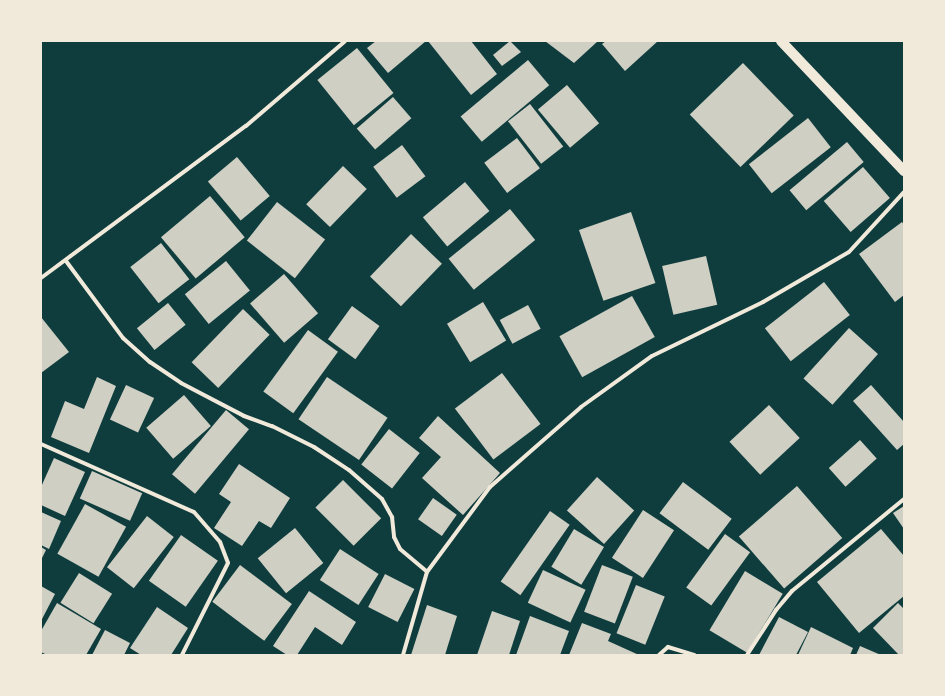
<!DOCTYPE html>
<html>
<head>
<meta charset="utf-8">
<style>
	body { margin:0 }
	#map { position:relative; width:945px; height:696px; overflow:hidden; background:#0f3d3e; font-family:"Crimson Pro",serif }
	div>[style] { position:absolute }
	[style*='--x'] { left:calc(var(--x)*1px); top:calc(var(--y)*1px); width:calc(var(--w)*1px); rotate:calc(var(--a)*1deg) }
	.building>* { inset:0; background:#cfcfc3; transform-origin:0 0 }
	.minor>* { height:4px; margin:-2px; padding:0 2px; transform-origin:2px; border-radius:2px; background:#f1e9da }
	.primary>* { height:10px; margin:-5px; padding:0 5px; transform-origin:5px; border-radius:5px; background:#f1e9da }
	span { translate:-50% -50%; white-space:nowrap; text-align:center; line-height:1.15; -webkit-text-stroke:3px #f1e9da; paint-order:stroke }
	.frame { position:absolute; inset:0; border:42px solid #f1e9da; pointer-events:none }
</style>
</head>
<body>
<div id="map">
	<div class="building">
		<div style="clip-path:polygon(376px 41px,426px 41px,388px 73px,367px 48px)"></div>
		<div style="clip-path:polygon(428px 41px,471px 41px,497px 74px,471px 95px)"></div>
		<div style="clip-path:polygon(510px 41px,521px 52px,502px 66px,493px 55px)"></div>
		<div style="clip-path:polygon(545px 41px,598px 41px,574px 63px)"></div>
		<div style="clip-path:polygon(606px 41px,658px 41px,625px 71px,602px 44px)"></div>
		<div style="left:357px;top:48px;width:58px;height:51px;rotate:51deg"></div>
		<div style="left:528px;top:60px;width:33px;height:88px;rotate:50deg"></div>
		<div style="left:743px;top:63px;width:73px;height:74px;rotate:46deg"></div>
		<div style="left:567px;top:85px;width:50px;height:38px;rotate:50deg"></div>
		<div style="left:393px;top:97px;width:28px;height:48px;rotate:49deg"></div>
		<div style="left:530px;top:104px;width:54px;height:28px;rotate:52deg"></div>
		<div style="left:808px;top:118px;width:37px;height:75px;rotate:52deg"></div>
		<div style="left:517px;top:138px;width:38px;height:41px;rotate:53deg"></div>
		<div style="left:847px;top:142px;width:26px;height:75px;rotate:50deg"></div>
		<div style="left:402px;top:145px;width:39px;height:36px;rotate:53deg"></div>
		<div style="left:237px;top:157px;width:51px;height:38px;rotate:50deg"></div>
		<div style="left:343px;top:166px;width:33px;height:53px;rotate:44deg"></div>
		<div style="left:863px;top:167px;width:41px;height:52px;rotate:49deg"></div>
		<div style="left:465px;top:182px;width:38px;height:55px;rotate:50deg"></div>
		<div style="left:210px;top:196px;width:54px;height:64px;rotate:50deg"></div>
		<div style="left:277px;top:202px;width:61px;height:49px;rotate:38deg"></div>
		<div style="left:510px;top:209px;width:40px;height:79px;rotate:51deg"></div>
		<div style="left:631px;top:212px;width:75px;height:55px;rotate:71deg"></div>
		<div style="clip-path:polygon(902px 222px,904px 225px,904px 295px,895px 302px,859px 254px)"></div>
		<div style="left:411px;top:234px;width:43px;height:59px;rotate:44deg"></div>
		<div style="left:161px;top:243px;width:46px;height:39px;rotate:52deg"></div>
		<div style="left:706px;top:256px;width:50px;height:45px;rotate:77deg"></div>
		<div style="left:226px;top:261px;width:38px;height:53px;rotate:51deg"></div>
		<div style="left:284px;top:274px;width:52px;height:45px;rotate:49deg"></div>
		<div style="left:824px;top:282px;width:42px;height:75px;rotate:52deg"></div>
		<div style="left:632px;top:296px;width:47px;height:83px;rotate:61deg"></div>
		<div style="left:483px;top:302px;width:45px;height:42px;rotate:59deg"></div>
		<div style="left:168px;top:303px;width:28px;height:40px;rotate:51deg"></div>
		<div style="left:528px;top:305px;width:27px;height:32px;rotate:62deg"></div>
		<div style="left:352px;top:306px;width:34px;height:41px;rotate:36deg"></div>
		<div style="left:243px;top:309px;width:37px;height:74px;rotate:44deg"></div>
		<div style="clip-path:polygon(41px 317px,69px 352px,41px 373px)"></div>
		<div style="left:849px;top:328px;width:39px;height:68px;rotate:42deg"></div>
		<div style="left:308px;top:330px;width:37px;height:76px;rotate:36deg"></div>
		<div style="left:502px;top:373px;width:64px;height:59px;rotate:53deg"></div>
		<div style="clip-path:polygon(97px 377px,116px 386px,89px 453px,51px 437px,65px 401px,84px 409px)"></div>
		<div style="left:327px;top:377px;width:73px;height:51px;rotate:34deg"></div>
		<div style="left:126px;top:385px;width:31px;height:38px;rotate:25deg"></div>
		<div style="clip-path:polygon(871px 385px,904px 422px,904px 444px,897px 450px,853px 401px)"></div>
		<div style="left:184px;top:395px;width:41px;height:50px;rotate:49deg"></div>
		<div style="left:769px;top:405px;width:45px;height:54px;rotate:47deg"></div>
		<div style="left:226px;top:410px;width:30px;height:84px;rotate:40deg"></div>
		<div style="clip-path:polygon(438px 416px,500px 473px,463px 515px,422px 478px,441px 457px,419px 438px)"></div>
		<div style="left:389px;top:429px;width:39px;height:45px;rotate:38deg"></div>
		<div style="left:860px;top:440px;width:25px;height:42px;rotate:48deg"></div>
		<div style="clip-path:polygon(54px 458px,85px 472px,65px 516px,41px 505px,41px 487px)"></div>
		<div style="clip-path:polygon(239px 464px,290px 498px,271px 528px,259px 521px,242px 546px,214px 528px,231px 502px,219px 494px)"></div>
		<div style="left:92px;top:471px;width:55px;height:30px;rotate:24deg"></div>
		<div style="left:597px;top:477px;width:50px;height:45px;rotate:42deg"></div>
		<div style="left:343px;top:480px;width:54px;height:39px;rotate:45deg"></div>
		<div style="left:683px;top:482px;width:61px;height:39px;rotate:37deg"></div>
		<div style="left:797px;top:486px;width:69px;height:77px;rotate:49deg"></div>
		<div style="left:433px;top:498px;width:29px;height:26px;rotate:35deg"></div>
		<div style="left:85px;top:504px;width:47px;height:57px;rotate:29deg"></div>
		<div style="clip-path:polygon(904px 506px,904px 529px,893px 513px)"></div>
		<div style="left:643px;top:510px;width:37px;height:57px;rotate:33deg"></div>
		<div style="left:550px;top:511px;width:24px;height:86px;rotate:35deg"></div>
		<div style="clip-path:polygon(41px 512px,61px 521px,49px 549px,41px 545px)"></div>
		<div style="left:147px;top:516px;width:34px;height:65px;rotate:38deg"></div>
		<div style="left:295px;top:528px;width:45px;height:48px;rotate:51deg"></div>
		<div style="left:574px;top:529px;width:35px;height:44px;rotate:31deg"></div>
		<div style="clip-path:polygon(881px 529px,904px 556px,904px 596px,859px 633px,817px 582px)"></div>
		<div style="left:725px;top:534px;width:31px;height:66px;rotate:36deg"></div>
		<div style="left:181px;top:535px;width:45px;height:56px;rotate:35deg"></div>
		<div style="clip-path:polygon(41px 547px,46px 550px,41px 560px)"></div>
		<div style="left:340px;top:549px;width:46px;height:37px;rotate:33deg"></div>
		<div style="left:240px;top:565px;width:65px;height:46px;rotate:37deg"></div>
		<div style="left:602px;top:565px;width:33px;height:50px;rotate:21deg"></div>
		<div style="left:543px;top:570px;width:47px;height:36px;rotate:25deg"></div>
		<div style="left:745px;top:571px;width:44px;height:69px;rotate:31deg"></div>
		<div style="left:79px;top:573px;width:39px;height:35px;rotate:32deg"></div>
		<div style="left:385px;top:574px;width:33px;height:37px;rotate:27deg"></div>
		<div style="left:636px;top:585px;width:31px;height:52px;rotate:22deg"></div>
		<div style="clip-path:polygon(41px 586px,55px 594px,41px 621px)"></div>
		<div style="clip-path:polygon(309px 591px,356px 622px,342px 645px,315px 627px,297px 655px,287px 655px,273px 646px)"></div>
		<div style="clip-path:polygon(57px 603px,101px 629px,86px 655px,47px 655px,41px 652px,41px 631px)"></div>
		<div style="clip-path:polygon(898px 603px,904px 609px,904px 655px,899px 655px,873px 628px)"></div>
		<div style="clip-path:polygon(427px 605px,457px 616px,445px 655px,411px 655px)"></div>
		<div style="clip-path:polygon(157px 607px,188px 628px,171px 655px,141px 655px,130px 648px)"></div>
		<div style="clip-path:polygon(492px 611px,520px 621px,509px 655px,477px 655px)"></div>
		<div style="clip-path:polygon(530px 616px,569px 631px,560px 655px,516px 655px)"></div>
		<div style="clip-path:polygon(779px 617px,808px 632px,796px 655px,759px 655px)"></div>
		<div style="clip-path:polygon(582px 623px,611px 634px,608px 641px,639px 655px,569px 655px)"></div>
		<div style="clip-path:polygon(811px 627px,853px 648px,850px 655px,798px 655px)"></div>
		<div style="clip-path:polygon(105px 630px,130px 643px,124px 655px,92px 655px)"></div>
		<div style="clip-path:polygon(860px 646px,881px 655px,856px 655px)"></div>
	</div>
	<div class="minor">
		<div style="--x:66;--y:261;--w:96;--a:53.5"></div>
		<div style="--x:123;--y:338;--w:36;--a:42"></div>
		<div style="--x:150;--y:362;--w:37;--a:34"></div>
		<div style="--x:181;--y:383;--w:71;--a:27.6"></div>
		<div style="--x:244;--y:416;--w:30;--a:20"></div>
		<div style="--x:272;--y:426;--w:47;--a:26.6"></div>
		<div style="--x:314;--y:447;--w:42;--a:33.3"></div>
		<div style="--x:349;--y:470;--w:44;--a:41.3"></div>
		<div style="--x:382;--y:499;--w:21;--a:61"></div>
		<div style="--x:392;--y:517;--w:20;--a:84"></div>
		<div style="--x:394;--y:537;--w:13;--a:63"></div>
		<div style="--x:400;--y:549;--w:35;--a:40"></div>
		<div style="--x:41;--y:278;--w:255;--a:-36.6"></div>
		<div style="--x:246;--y:126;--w:130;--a:-40.6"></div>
		<div style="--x:41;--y:444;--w:167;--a:24"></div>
		<div style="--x:194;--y:512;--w:40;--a:49"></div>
		<div style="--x:220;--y:542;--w:22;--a:69"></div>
		<div style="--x:228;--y:563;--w:103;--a:116.6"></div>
		<div style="--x:403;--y:655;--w:86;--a:-73.9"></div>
		<div style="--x:427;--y:572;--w:106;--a:-53.5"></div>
		<div style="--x:490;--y:487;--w:121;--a:-41.3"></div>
		<div style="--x:581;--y:407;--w:87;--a:-35.7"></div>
		<div style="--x:652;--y:356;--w:123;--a:-25.9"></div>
		<div style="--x:763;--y:302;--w:99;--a:-30.2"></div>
		<div style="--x:849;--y:252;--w:81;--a:-47.5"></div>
		<div style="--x:659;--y:655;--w:12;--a:-42"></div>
		<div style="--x:668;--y:647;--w:28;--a:17"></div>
		<div style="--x:747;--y:655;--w:54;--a:-57.2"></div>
		<div style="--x:776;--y:610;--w:25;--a:-50"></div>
		<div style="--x:792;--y:591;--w:145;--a:-39.4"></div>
	</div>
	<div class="primary">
		<div style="--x:781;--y:41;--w:179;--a:46.6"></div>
	</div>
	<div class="frame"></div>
</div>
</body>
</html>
